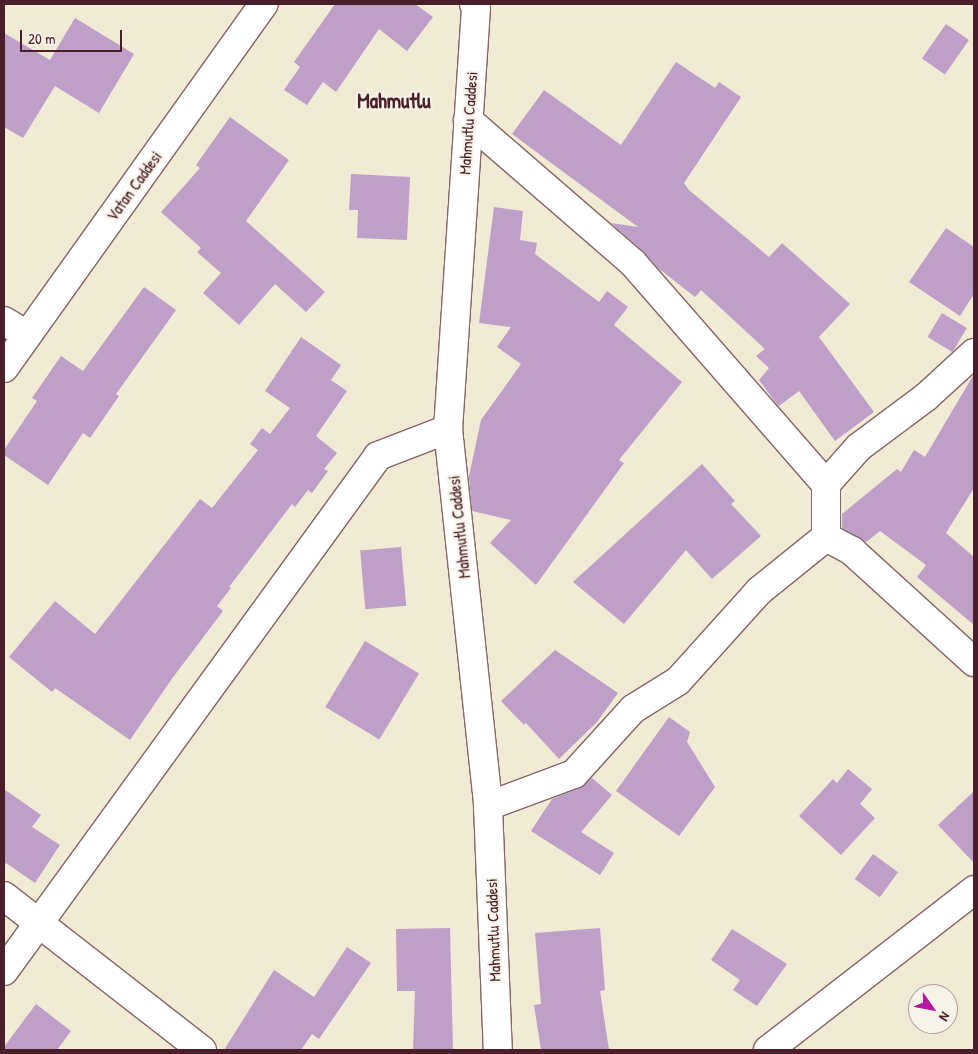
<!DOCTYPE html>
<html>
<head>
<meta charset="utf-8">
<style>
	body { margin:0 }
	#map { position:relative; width:978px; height:1054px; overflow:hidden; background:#f1ead5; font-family:"Patrick Hand",sans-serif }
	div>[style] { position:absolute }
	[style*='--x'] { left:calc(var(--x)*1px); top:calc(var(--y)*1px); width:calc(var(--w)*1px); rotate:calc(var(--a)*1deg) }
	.building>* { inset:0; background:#bd9fc8; transform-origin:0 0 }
	.roads { filter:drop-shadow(1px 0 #846666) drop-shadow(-1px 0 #846666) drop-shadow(0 1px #846666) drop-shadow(0 -1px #846666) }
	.minor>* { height:28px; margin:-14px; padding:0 14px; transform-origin:14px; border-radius:14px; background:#fff }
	span { translate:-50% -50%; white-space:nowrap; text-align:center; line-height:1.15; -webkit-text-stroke:4.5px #f7f3e8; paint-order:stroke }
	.street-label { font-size:16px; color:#4a1f2b }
	.district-label { font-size:21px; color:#4a1f2b; font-weight:700 }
	.frame { position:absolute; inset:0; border:5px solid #4a1f2b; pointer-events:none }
	.north { position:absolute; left:908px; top:984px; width:50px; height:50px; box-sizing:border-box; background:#f7f3e8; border:1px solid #b29e9c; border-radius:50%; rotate:123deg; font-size:14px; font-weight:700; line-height:20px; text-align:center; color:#4a1f2b }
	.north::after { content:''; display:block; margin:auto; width:18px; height:22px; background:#b5179e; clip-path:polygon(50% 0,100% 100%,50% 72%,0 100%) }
	.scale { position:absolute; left:20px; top:30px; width:102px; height:22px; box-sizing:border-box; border:2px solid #4a1f2b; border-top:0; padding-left:6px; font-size:15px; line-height:18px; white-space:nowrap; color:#4a1f2b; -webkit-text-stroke:4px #f7f3e8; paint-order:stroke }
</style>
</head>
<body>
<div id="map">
	<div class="building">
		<div style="clip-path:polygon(335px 4px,415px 4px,433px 17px,407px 51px,379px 29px,336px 92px,323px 82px,307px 105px,284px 90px,300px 67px,294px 62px)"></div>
		<div style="clip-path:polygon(75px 18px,134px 54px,99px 113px,55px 86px,23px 138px,4px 127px,4px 33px,50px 60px)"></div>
		<div style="left:946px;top:24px;width:28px;height:42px;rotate:35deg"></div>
		<div style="clip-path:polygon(676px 62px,715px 88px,719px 82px,741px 97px,684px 183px,689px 190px,769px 257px,782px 243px,850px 304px,819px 337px,874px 412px,835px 441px,799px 391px,779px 406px,776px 403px,759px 380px,769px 368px,756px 356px,765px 349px,701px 290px,695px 297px,658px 268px,643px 251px,611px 223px,638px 227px,512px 134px,544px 90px,621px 145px)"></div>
		<div style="clip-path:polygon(230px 117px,289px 160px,246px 221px,325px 292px,306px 312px,275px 284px,239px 325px,203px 293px,221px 273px,197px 252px,201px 248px,161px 212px,200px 168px,196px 165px)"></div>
		<div style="clip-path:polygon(351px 174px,410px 177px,407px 240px,357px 238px,358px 210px,349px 210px)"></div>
		<div style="clip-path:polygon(494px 207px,523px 211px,520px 240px,537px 243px,535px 254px,599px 302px,607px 291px,628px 307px,614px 325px,682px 382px,619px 460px,624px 463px,536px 585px,490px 543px,511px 520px,472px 511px,469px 476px,481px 420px,521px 364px,497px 347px,511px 327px,479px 323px)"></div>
		<div style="clip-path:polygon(946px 228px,974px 247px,974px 294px,960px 316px,909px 282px)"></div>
		<div style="clip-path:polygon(144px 287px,176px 310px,116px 394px,119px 396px,90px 438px,83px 433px,48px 485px,4px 455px,4px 450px,37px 401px,32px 398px,61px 356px,83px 371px)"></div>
		<div style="left:942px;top:313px;width:29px;height:28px;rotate:31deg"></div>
		<div style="clip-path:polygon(301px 337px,341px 365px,331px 380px,347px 391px,316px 436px,337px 453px,324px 469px,328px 471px,312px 493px,308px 490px,295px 507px,292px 504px,229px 587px,231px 588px,217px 606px,223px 611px,171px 680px,130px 740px,55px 688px,52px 692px,9px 657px,55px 601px,95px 634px,200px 499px,212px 508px,258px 450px,250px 444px,262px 428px,270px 434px,290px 408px,265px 391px)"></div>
		<div style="clip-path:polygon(974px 374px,974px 488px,946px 533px,974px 557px,974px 625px,917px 577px,926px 565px,880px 531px,866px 542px,842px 528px,842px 514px,897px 469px,901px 472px,914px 450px,925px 457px)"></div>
		<div style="clip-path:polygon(702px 464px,735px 501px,731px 504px,761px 536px,712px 579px,686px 550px,624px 624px,573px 582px)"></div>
		<div style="left:401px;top:547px;width:59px;height:41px;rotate:85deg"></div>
		<div style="left:365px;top:641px;width:63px;height:77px;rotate:31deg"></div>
		<div style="clip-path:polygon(555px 650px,618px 693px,597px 722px,559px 759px,526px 723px,524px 725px,501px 701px)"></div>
		<div style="clip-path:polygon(669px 717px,690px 732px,687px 742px,715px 787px,679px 836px,616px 791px)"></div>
		<div style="clip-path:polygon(848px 769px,872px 789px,860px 804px,875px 818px,841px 855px,799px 816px,833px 779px,837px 783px)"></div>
		<div style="clip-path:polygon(592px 778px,612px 795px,581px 832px,614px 853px,600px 875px,531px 831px,552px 799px,580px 788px)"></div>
		<div style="clip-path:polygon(4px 789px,41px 815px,32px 827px,60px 845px,35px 883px,6px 863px,4px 867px)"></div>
		<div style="clip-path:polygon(974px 791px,974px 863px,938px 825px)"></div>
		<div style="left:873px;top:854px;width:31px;height:31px;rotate:36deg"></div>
		<div style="clip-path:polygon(450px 928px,453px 1050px,413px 1050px,415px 991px,397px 991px,396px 929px)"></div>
		<div style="clip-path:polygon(600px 928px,605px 990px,600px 991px,609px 1050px,541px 1050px,534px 1005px,541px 1004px,535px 933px)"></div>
		<div style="clip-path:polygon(732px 929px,787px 964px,757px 1006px,733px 990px,740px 980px,711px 960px)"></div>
		<div style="clip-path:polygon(347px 947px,371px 963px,319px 1039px,312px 1034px,301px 1050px,224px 1050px,274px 970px,314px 997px)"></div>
		<div style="clip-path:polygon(36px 1004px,71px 1031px,57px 1050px,4px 1050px,4px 1047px)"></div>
	</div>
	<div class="roads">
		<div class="minor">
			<div style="--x:474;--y:4;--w:4;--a:63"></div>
			<div style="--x:476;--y:8;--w:422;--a:93.8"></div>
			<div style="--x:448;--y:429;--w:379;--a:83.9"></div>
			<div style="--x:488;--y:806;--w:244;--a:87.7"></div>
			<div style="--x:468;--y:120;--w:218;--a:40.9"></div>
			<div style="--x:633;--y:263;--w:293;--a:48.9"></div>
			<div style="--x:4;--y:321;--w:27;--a:31"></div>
			<div style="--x:4;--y:368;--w:447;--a:-54.5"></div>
			<div style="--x:826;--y:537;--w:53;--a:-90"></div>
			<div style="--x:826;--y:484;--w:50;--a:-48.3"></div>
			<div style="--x:859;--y:447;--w:84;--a:-36.7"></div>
			<div style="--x:926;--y:397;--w:65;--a:-42.5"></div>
			<div style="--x:826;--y:537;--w:30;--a:28"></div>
			<div style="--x:852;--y:551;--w:165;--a:42.3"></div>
			<div style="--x:488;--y:806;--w:92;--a:-20.4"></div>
			<div style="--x:574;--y:774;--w:88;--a:-47.8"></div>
			<div style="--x:633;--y:709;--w:53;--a:-31.9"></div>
			<div style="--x:678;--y:681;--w:121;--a:-48"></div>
			<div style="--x:759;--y:591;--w:86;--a:-38.9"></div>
			<div style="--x:4;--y:896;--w:251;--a:37.9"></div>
			<div style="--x:4;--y:971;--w:636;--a:-54.01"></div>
			<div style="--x:378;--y:456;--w:75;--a:-21.1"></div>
			<div style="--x:768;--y:1050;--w:261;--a:-37.8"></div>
		</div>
	</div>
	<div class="street-label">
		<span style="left:468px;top:123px;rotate:-86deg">Mahmutlu Caddesi</span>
		<span style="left:134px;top:186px;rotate:-54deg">Vatan Caddesi</span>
		<span style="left:459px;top:527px;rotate:-96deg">Mahmutlu Caddesi</span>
		<span style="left:493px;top:930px;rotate:-92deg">Mahmutlu Caddesi</span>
	</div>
	<div class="district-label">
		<span style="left:394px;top:101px">Mahmutlu</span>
	</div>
	<div class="frame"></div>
	<div class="north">N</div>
	<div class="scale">20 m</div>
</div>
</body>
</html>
